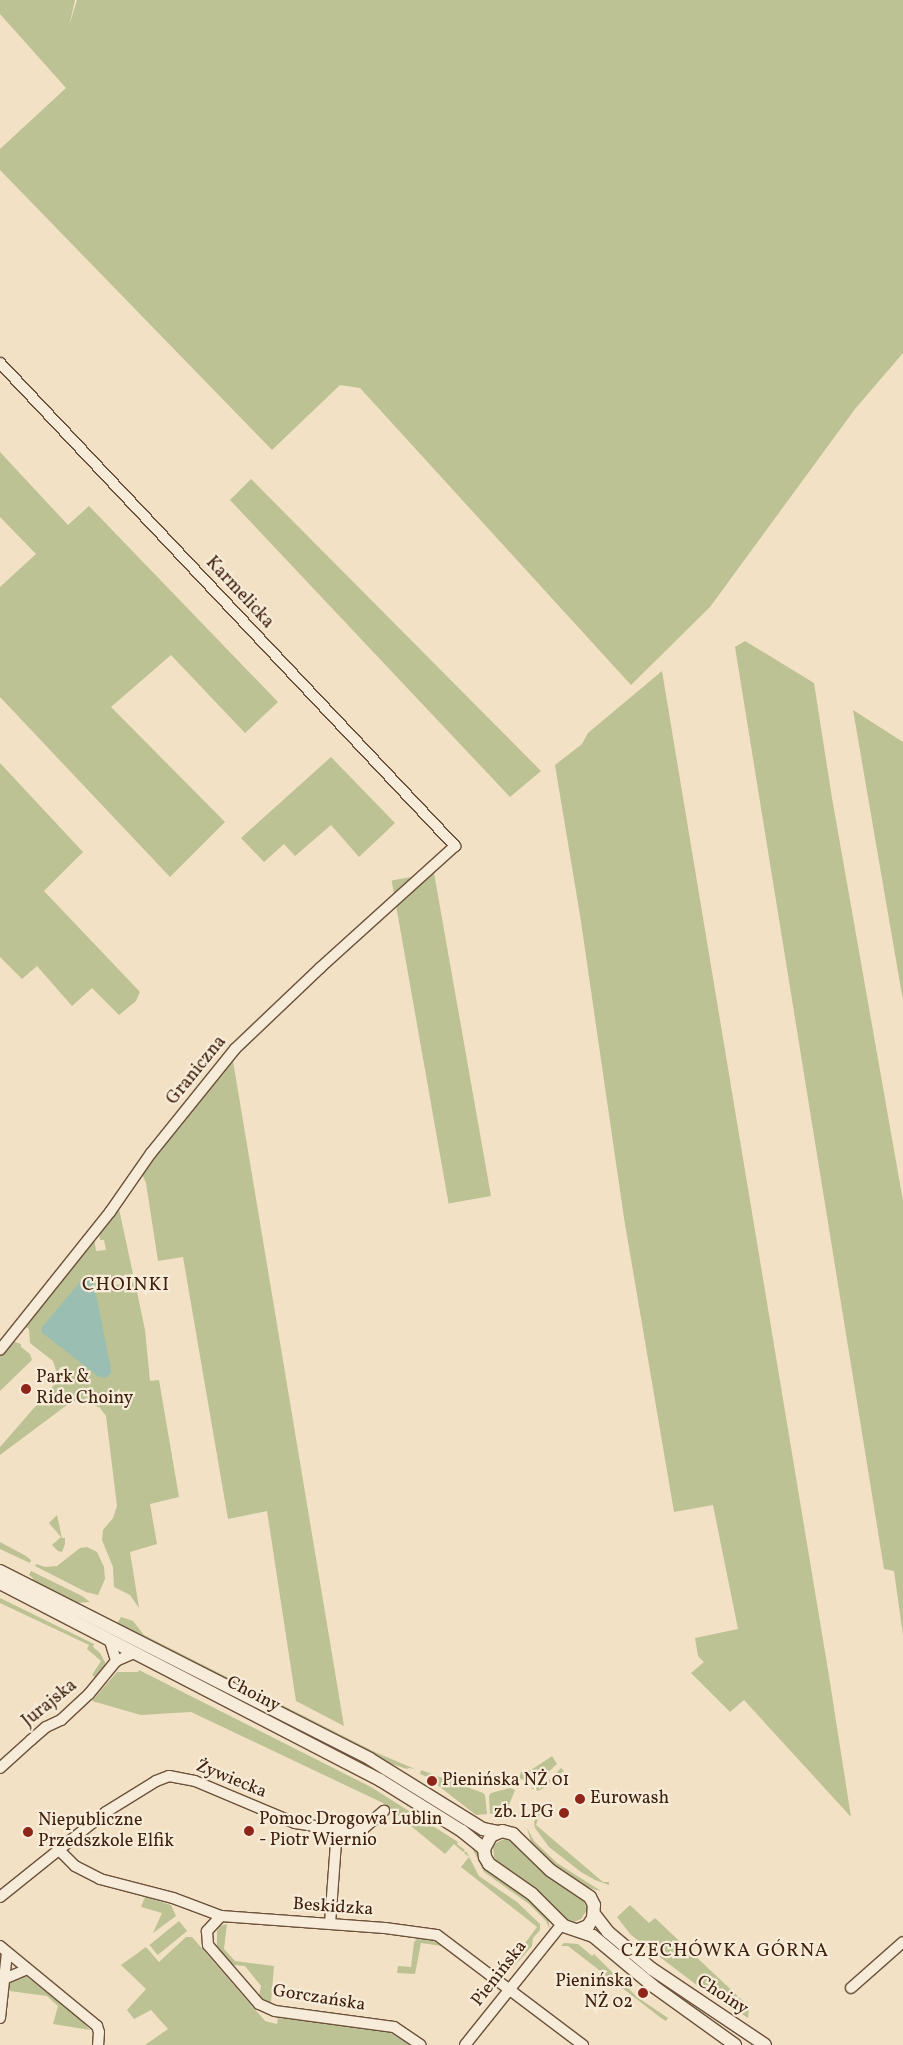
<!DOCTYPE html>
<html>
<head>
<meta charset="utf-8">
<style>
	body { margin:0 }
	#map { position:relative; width:903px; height:2045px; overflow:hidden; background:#f2e1c4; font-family:Vollkorn,serif }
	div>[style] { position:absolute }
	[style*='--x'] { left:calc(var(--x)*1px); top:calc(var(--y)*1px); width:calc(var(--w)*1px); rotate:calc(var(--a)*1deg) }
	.green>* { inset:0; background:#bcc293; transform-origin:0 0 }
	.water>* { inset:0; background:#9bbeb2 }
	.roads { filter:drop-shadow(1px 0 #6c513b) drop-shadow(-1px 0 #6c513b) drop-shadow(0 1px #6c513b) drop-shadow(0 -1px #6c513b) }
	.minor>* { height:10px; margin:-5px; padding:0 5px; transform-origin:5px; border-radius:5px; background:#f7ecd9 }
	.tertiary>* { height:12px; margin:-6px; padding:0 6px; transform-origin:6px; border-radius:6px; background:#f7ecd9 }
	.dots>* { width:14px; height:14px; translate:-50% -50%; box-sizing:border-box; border:2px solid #f7ecd9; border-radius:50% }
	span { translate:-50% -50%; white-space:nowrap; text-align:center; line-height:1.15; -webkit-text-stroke:4.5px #f7ecd9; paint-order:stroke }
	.street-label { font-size:18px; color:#3f210d }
	.poi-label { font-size:18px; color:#3f210d }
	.left { translate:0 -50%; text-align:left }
	.right { translate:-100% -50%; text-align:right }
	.neighbourhood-label { font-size:19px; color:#3f210d; letter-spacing:1px }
</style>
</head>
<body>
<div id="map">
	<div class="green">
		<div style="clip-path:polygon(0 0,75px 0,69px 26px,77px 0,903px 0,903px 353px,855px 409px,710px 607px,631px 685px,360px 388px,340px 385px,272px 450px,0 170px,0 149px,66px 88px,0 14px)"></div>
		<div style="clip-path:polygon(0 452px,68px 525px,89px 506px,278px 702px,245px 733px,171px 655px,111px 707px,225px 822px,170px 877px,0 697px,0 587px,36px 554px,0 517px)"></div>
		<div style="clip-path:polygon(251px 479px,541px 771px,510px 797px,230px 500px)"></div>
		<div style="clip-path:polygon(745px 641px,814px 683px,832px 798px,903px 1201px,903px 1635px,894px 1571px,884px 1569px,735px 647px)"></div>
		<div style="clip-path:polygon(662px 671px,829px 1676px,851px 1817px,744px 1700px,730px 1712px,691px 1673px,704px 1662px,698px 1656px,695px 1638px,738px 1629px,713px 1505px,674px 1512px,624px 1218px,580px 915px,555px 765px,582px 744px,588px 733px)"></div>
		<div style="clip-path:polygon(853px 710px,903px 742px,903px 999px,901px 989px)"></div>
		<div style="clip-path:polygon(331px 757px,395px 823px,359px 857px,331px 825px,295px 856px,284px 844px,264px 862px,241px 838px)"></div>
		<div style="clip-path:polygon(0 763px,83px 852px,44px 891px,140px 992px,136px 1001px,119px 1015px,92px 988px,72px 1006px,37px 966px,22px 979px,0 957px)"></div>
		<div style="left:434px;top:873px;width:328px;height:43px;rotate:80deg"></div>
		<div style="clip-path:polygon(232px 1055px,344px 1726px,296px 1701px,267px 1511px,228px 1519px,183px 1257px,158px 1261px,146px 1183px,142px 1174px)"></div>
		<div style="clip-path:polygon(119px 1209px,133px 1274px,115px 1277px,116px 1285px,135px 1282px,145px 1330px,150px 1381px,159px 1380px,179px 1497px,150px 1504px,157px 1544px,130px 1552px,139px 1608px,130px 1595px,114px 1587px,113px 1567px,102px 1540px,103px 1530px,113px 1518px,117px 1506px,106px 1416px,100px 1408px,82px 1399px,71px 1402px,0 1455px,0 1447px,54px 1385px,50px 1381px,56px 1370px,53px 1361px,30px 1343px,29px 1329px,24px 1326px,94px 1237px,96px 1251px,106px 1250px,104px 1240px,100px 1240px,99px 1231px,114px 1210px)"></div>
		<div style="clip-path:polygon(15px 1342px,21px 1344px,21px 1347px,30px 1354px,32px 1360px,0 1391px,0 1356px,10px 1344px)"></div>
		<div style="clip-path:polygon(57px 1515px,62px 1538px,65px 1538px,65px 1544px,62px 1552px,58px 1551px,52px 1545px,61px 1537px,49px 1523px)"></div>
		<div style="clip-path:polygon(0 1542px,26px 1556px,31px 1560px,30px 1563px,0 1549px)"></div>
		<div style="clip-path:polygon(87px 1547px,97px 1552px,104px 1567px,105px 1579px,98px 1595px,86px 1592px,35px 1566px,36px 1564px,45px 1567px,57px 1566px,80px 1548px)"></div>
		<div style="clip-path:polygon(31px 1571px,82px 1596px,90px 1602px,77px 1603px,32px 1581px,33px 1578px,29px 1575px)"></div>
		<div style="clip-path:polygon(0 1598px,94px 1644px,93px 1647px,100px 1653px,106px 1664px,95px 1677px,92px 1675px,101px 1661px,87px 1649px,89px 1645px,0 1603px)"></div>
		<div style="clip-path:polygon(121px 1617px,133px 1621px,144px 1635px,377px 1753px,415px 1769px,409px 1768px,407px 1769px,389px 1763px,117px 1624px)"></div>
		<div style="clip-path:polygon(139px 1670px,371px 1787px,458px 1842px,457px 1844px,465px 1850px,463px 1852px,454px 1844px,445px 1854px,383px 1803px,191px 1712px,141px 1715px,92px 1701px,117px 1672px,138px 1672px)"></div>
		<div style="clip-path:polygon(552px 1756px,557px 1764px,545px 1775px,524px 1780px,519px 1778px,521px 1772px,531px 1770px)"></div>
		<div style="clip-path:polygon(561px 1768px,564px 1771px,542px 1789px,537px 1791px,531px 1788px,549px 1780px)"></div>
		<div style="clip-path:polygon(421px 1770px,483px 1793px,485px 1795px,487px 1814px,476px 1815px,436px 1784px,435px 1780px,420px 1774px)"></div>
		<div style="clip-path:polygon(510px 1788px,515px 1790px,507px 1810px,490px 1814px,489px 1796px,491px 1793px)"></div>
		<div style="clip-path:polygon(538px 1814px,540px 1814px,536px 1825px,603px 1882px,609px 1882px,609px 1885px,595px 1880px,581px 1872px,549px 1847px,535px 1828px,534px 1822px)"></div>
		<div style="clip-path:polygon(527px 1828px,534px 1841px,557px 1863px,601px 1891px,589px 1888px,551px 1862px,531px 1842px)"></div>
		<div style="clip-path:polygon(504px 1839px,512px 1841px,549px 1877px,583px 1900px,587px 1910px,581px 1919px,574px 1922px,566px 1919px,538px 1891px,497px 1862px,494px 1857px,493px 1847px,496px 1843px)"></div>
		<div style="clip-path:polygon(470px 1844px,475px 1848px,485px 1869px,534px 1903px,548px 1918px,550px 1930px,546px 1921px,529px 1904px,484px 1872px)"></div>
		<div style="clip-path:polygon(466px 1851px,479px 1876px,517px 1902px,540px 1924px,540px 1930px,533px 1938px,532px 1946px,509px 1972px,503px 1972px,502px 1966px,509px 1965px,537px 1927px,461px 1867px,469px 1857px,464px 1853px)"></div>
		<div style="clip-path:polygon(145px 1897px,171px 1905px,176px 1916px,153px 1933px,162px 1913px,141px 1907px)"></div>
		<div style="clip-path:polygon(630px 1905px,649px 1923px,655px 1918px,744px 2002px,749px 2008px,748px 2018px,694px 1983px,631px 1935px,617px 1917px)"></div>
		<div style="left:179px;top:1921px;width:13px;height:38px;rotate:51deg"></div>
		<div style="clip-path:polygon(227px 1924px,224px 1949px,235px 1961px,274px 1966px,271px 2003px,264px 2001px,259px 1996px,261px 1986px,245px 1966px,232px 1965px,217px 1946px,217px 1931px,220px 1926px)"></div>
		<div style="clip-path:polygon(186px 1937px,192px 1937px,265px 2021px,277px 2024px,278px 2018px,372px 2028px,387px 2031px,412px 2045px,145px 2045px,168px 2029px,151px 2010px,134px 2019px,127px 2010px,146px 1989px,121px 1965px,146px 1947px,159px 1962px)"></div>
		<div style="clip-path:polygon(418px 1938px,433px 1941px,442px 1946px,421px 1943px,415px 1974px,397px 1973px,398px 1966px,411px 1967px,414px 1942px)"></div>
		<div style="clip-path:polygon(564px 1943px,578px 1944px,592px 1956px,594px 1954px,637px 1997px,668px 2018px,666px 2021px,661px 2018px,568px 1946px,561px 1946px)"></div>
		<div style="clip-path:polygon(19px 1976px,26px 1976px,79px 2018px,90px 2030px,53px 2024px,58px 2006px,47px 1996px,9px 1991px,9px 1984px)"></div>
	</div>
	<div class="water">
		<div style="clip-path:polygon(86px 1275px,91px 1276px,93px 1279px,111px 1369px,111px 1373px,106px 1378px,99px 1377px,41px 1332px,42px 1327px)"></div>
	</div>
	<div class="roads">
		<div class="minor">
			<div style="--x:0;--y:363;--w:664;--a:46.71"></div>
			<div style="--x:455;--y:846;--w:182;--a:137.9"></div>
			<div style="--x:320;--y:968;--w:117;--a:136.4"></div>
			<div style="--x:235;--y:1049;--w:134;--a:128.9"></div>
			<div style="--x:151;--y:1153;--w:72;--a:124.8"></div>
			<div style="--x:110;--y:1212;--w:176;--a:128.6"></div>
			<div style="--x:110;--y:1641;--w:21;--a:73"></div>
			<div style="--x:0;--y:1768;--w:42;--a:-42.1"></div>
			<div style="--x:31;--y:1740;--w:20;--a:-41"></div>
			<div style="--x:46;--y:1727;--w:17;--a:-25"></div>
			<div style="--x:61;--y:1720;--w:38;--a:-43"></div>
			<div style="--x:89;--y:1694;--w:43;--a:-50.7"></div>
			<div style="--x:116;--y:1661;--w:20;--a:-24"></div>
			<div style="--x:59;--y:1850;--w:23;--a:45"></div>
			<div style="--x:75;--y:1866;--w:28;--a:27"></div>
			<div style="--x:100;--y:1879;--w:75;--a:14.6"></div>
			<div style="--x:173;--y:1898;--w:51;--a:20.6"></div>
			<div style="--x:221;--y:1916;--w:164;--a:4.2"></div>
			<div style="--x:385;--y:1928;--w:52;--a:7.7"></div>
			<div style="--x:437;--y:1935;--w:183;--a:37"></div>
			<div style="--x:0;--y:1897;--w:136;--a:-38.7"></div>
			<div style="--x:106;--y:1812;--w:59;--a:-31.8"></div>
			<div style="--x:156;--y:1781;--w:14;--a:-21"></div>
			<div style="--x:169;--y:1776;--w:26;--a:11"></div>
			<div style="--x:195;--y:1781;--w:108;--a:22.8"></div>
			<div style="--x:295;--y:1823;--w:61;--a:8.5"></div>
			<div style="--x:355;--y:1832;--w:9;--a:-21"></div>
			<div style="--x:363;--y:1829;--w:28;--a:-41"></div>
			<div style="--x:221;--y:1916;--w:21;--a:133"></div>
			<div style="--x:207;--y:1931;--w:14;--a:86"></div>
			<div style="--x:208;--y:1945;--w:78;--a:49.2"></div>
			<div style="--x:259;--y:2004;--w:17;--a:24"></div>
			<div style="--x:275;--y:2011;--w:120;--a:7.7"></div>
			<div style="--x:394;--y:2027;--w:32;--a:34"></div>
			<div style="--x:330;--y:1924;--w:95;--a:-85.8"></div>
			<div style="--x:0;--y:1946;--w:126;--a:39.5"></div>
			<div style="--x:97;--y:2026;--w:6;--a:72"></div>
			<div style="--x:99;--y:2032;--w:13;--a:94"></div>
			<div style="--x:4;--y:1979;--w:25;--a:-23"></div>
			<div style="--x:851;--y:1988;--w:69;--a:-41.5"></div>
			<div style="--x:0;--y:2018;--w:65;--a:-83.9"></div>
			<div style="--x:465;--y:2045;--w:155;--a:-51.3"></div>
		</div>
		<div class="tertiary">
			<div style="--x:0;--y:1571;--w:415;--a:26.9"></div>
			<div style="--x:370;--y:1759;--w:133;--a:31.8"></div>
			<div style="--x:483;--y:1829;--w:16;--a:11"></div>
			<div style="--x:0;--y:1583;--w:428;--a:27.4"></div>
			<div style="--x:380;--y:1780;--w:97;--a:31.9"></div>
			<div style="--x:462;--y:1831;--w:28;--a:39"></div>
			<div style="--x:594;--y:1914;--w:23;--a:52"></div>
			<div style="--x:608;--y:1932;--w:57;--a:40.1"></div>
			<div style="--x:652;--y:1969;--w:136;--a:33.9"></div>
			<div style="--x:578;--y:1930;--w:11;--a:-22"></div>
			<div style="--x:588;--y:1926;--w:9;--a:-58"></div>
			<div style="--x:593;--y:1918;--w:13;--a:-86"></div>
			<div style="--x:594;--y:1905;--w:9;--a:-117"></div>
			<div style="--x:590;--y:1897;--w:48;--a:-146"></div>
			<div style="--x:550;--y:1870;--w:52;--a:-135.8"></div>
			<div style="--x:513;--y:1834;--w:11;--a:-165"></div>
			<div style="--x:502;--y:1831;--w:12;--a:156"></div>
			<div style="--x:491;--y:1836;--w:15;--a:118"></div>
			<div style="--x:484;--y:1849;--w:8;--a:83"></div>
			<div style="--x:485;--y:1857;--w:8;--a:60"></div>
			<div style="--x:489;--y:1864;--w:52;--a:34.9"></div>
			<div style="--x:532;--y:1894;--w:45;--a:45"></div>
			<div style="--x:564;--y:1926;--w:31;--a:19"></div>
			<div style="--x:593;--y:1936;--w:78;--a:39.8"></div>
			<div style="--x:653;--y:1986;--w:101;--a:35.7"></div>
		</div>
	</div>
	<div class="dots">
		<div style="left:26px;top:1389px;background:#8f2418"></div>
		<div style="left:432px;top:1781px;background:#8f2418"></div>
		<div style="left:580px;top:1799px;background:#8f2418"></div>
		<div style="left:564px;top:1813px;background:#8f2418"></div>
		<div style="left:249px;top:1831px;background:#8f2418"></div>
		<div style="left:28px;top:1832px;background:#8f2418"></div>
		<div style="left:643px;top:1993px;background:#8f2418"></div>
	</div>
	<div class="street-label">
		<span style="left:239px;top:593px;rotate:47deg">Karmelicka</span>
		<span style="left:197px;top:1071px;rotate:-51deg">Graniczna</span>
		<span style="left:253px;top:1695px;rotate:27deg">Choiny</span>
		<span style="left:50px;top:1704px;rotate:-39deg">Jurajska</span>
		<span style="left:231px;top:1780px;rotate:22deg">Żywiecka</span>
		<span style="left:333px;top:1908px;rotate:4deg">Beskidzka</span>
		<span style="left:500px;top:1974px;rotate:-52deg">Pienińska</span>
		<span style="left:722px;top:1996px;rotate:33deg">Choiny</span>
		<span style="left:319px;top:1999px;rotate:9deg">Gorczańska</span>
	</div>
	<div class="poi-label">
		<span class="left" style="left:36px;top:1389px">Park &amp;<br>Ride Choiny</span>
		<span class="left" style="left:442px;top:1781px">Pienińska NŻ 01</span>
		<span class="left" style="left:590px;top:1799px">Eurowash</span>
		<span class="right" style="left:554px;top:1813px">zb. LPG</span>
		<span class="left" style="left:259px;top:1831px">Pomoc Drogowa Lublin<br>- Piotr Wiernio</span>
		<span class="left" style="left:38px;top:1832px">Niepubliczne<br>Przedszkole Elfik</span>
		<span class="right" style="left:633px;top:1993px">Pienińska<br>NŻ 02</span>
	</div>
	<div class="neighbourhood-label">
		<span style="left:126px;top:1286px">CHOINKI</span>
		<span style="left:725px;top:1952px">CZECHÓWKA GÓRNA</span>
	</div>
</div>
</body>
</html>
